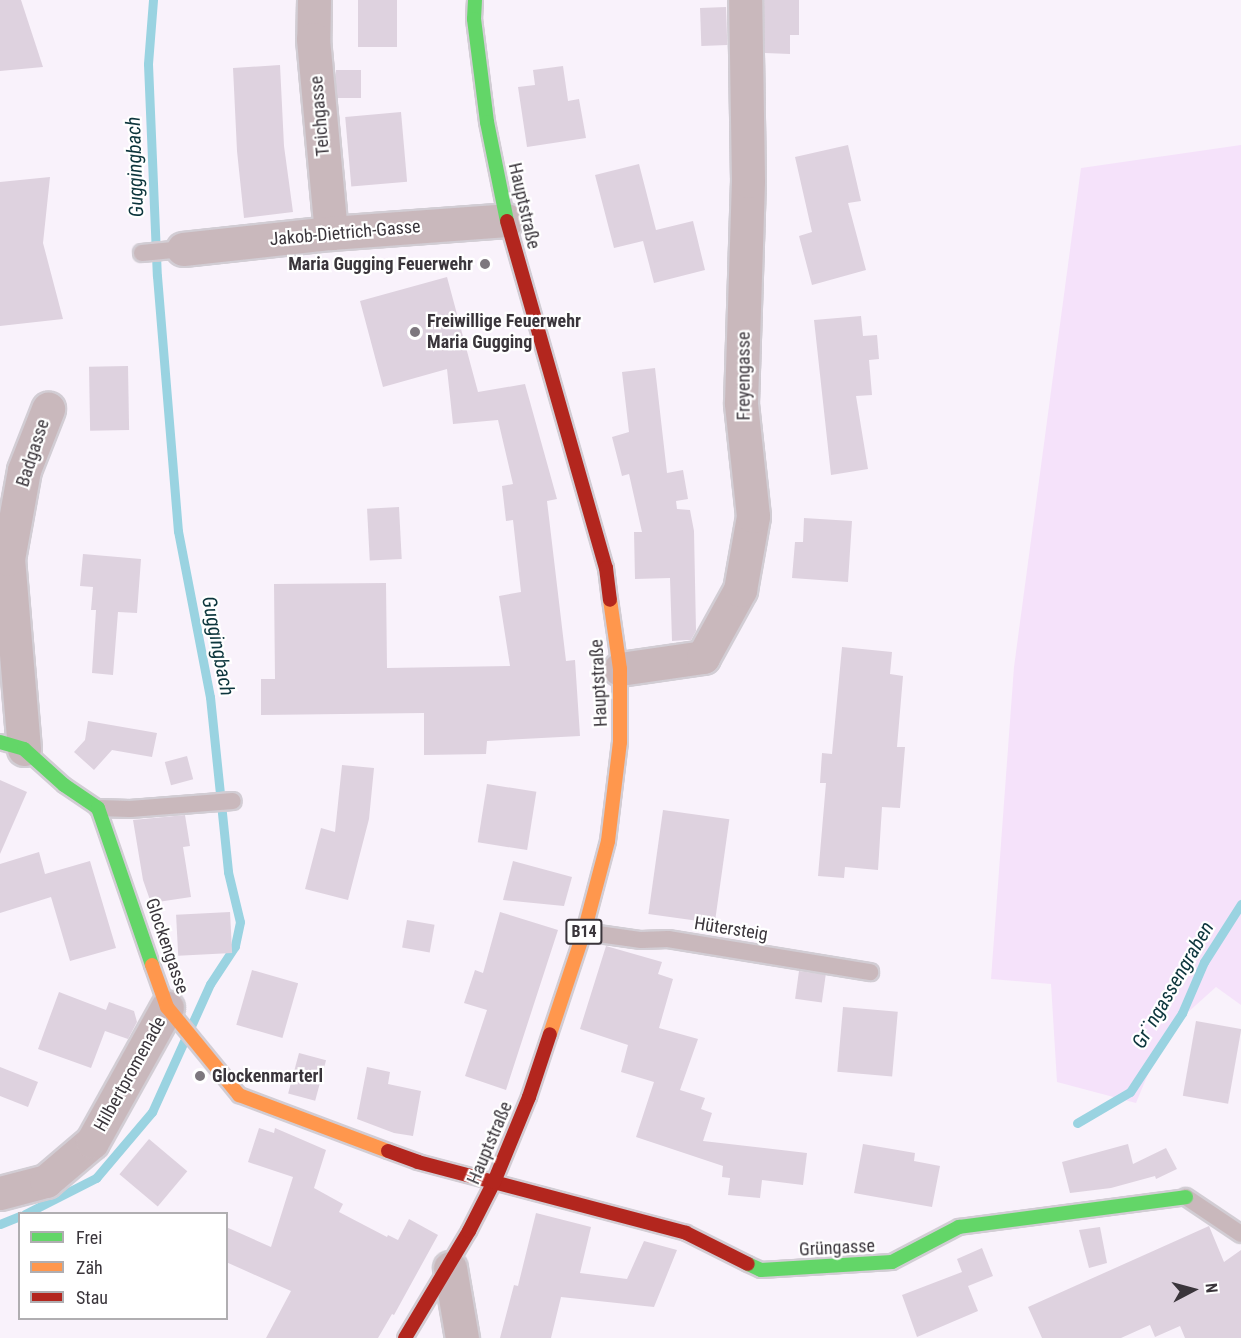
<!DOCTYPE html>
<html>
<head>
<meta charset="utf-8">
<style>
	body { margin:0 }
	#map { position:relative; width:1241px; height:1338px; overflow:hidden; background:#f9f2fb; font-family:"Roboto Condensed",sans-serif }
	div>[style] { position:absolute }
	[style*='--x'] { left:calc(var(--x)*1px); top:calc(var(--y)*1px); width:calc(var(--w)*1px); rotate:calc(var(--a)*1deg) }
	.green>* { inset:0; background:#f5e2fa }
	.stream>* { height:9px; margin:-4.5px; padding:0 4.5px; transform-origin:4.5px; border-radius:4.5px; background:#9ad3e1 }
	.building>* { inset:0; background:#ded2df; transform-origin:0 0 }
	.roads { filter:drop-shadow(2px 0 #d2cdd4) drop-shadow(-2px 0 #d2cdd4) drop-shadow(0 2px #d2cdd4) drop-shadow(0 -2px #d2cdd4) }
	.lane>* { height:16px; margin:-8px; padding:0 8px; transform-origin:8px; border-radius:8px; background:#c9b8bc }
	.street>* { height:33px; margin:-16.5px; padding:0 16.5px; transform-origin:16.5px; border-radius:16.5px; background:#c9b8bc }
	.fast>* { height:14px; margin:-7px; padding:0 7px; transform-origin:7px; border-radius:7px; background:#63d668 }
	.slow>* { height:14px; margin:-7px; padding:0 7px; transform-origin:7px; border-radius:7px; background:#ff974d }
	.jam>* { height:14px; margin:-7px; padding:0 7px; transform-origin:7px; border-radius:7px; background:#b3261e }
	.dots>* { width:16px; height:16px; translate:-50% -50%; box-sizing:border-box; border:3px solid #fff; border-radius:50% }
	span { translate:-50% -50%; white-space:nowrap; text-align:center; line-height:1.15; -webkit-text-stroke:4.5px #fff; paint-order:stroke }
	.shield-label span { padding:2px 4px; background:#fff; border:2px solid; border-radius:4px; -webkit-text-stroke-width:0 }
	.shield-label { font-size:16px; color:#3a353b; font-weight:700 }
	.street-label { font-size:18px; color:#3a353b }
	.poi-label { font-size:18px; color:#3a353b; font-weight:700 }
	.right { translate:-100% -50%; text-align:right }
	.left { translate:0 -50%; text-align:left }
	.water-label { font-size:20px; color:#0c353c; font-style:italic }
	.legend { position:absolute; left:18px; top:1212px; width:210px; height:108px; box-sizing:border-box; background:#fff; border:2px solid #b0aeb1; margin:0; padding:8px 10px; list-style:none; font-size:18px; color:#3a353b }
	.legend li { display:flex; align-items:center; gap:12px; height:30px }
	.legend b { width:30px; border:2px solid #b0aeb1 }
	.north { position:absolute; left:1163px; top:1260px; width:60px; height:60px; -webkit-text-stroke:4px #fff; paint-order:stroke; rotate:84deg; font-size:16px; font-weight:700; line-height:24px; text-align:center; color:#3a353b }
	.north::after { content:''; display:block; margin:auto; width:21px; height:27px; background:#3a353b; clip-path:polygon(50% 0,100% 100%,50% 72%,0 100%) }
</style>
</head>
<body>
<div id="map">
	<div class="green">
		<div style="clip-path:polygon(1241px 145px,1241px 1005px,1216px 987px,1165px 1033px,1136px 1103px,1057px 1082px,1051px 984px,991px 979px,1014px 667px,1081px 168px)"></div>
	</div>
	<div class="stream">
		<div style="--x:153;--y:0;--w:64;--a:94.5"></div>
		<div style="--x:148;--y:64;--w:212;--a:87.6"></div>
		<div style="--x:157;--y:276;--w:256;--a:85.3"></div>
		<div style="--x:178;--y:531;--w:169;--a:79.1"></div>
		<div style="--x:210;--y:697;--w:176;--a:84.1"></div>
		<div style="--x:228;--y:872;--w:51;--a:76.5"></div>
		<div style="--x:240;--y:922;--w:25;--a:102"></div>
		<div style="--x:235;--y:946;--w:45;--a:123.3"></div>
		<div style="--x:210;--y:984;--w:46;--a:114.3"></div>
		<div style="--x:1077;--y:1123;--w:61;--a:-30.3"></div>
		<div style="--x:1130;--y:1092;--w:95;--a:-56.6"></div>
		<div style="--x:1182;--y:1013;--w:56;--a:-66.7"></div>
		<div style="--x:1204;--y:962;--w:69;--a:-57.5"></div>
		<div style="--x:25;--y:1214;--w:80;--a:-26.9"></div>
		<div style="--x:96;--y:1178;--w:87;--a:-49.7"></div>
		<div style="--x:152;--y:1112;--w:80;--a:-65.7"></div>
		<div style="--x:0;--y:1224;--w:22;--a:-22"></div>
	</div>
	<div class="building">
		<div style="clip-path:polygon(0 0,21px 0,43px 67px,0 71px)"></div>
		<div style="left:358px;top:0;width:39px;height:47px"></div>
		<div style="clip-path:polygon(764px 0,799px 0,799px 35px,790px 35px,790px 54px,765px 53px)"></div>
		<div style="left:726px;top:7px;width:38px;height:26px;rotate:88deg"></div>
		<div style="clip-path:polygon(280px 65px,284px 146px,293px 212px,244px 218px,237px 151px,233px 68px)"></div>
		<div style="clip-path:polygon(563px 66px,568px 101px,579px 99px,586px 138px,527px 147px,518px 87px,535px 85px,533px 70px)"></div>
		<div style="left:336px;top:70px;width:25px;height:28px"></div>
		<div style="left:401px;top:112px;width:70px;height:56px;rotate:85deg"></div>
		<div style="clip-path:polygon(848px 145px,861px 201px,848px 203px,866px 270px,812px 285px,799px 236px,812px 232px,795px 157px)"></div>
		<div style="clip-path:polygon(639px 164px,656px 230px,693px 221px,705px 270px,654px 283px,643px 241px,614px 248px,595px 175px)"></div>
		<div style="clip-path:polygon(50px 177px,43px 243px,63px 319px,0 326px,0 182px)"></div>
		<div style="clip-path:polygon(447px 277px,478px 392px,525px 384px,557px 499px,547px 501px,566px 661px,575px 660px,580px 736px,487px 741px,486px 754px,424px 755px,424px 713px,261px 715px,261px 679px,275px 679px,274px 584px,386px 583px,387px 668px,510px 666px,499px 596px,521px 592px,513px 520px,506px 521px,502px 486px,513px 484px,498px 420px,453px 424px,447px 369px,383px 387px,360px 301px)"></div>
		<div style="clip-path:polygon(861px 316px,863px 336px,877px 335px,879px 359px,869px 360px,872px 395px,856px 396px,868px 469px,831px 475px,814px 320px)"></div>
		<div style="left:128px;top:366px;width:64px;height:39px;rotate:89deg"></div>
		<div style="clip-path:polygon(655px 368px,667px 473px,683px 470px,688px 499px,676px 501px,677px 509px,690px 510px,694px 531px,696px 631px,691px 640px,686px 640px,672px 641px,670px 578px,635px 579px,634px 532px,642px 532px,629px 474px,622px 476px,612px 437px,629px 432px,622px 372px)"></div>
		<div style="left:399px;top:507px;width:52px;height:32px;rotate:87deg"></div>
		<div style="clip-path:polygon(804px 518px,852px 521px,848px 582px,792px 578px,795px 542px,803px 542px)"></div>
		<div style="clip-path:polygon(83px 554px,141px 559px,137px 613px,118px 612px,113px 675px,92px 673px,96px 610px,91px 610px,93px 587px,80px 586px)"></div>
		<div style="clip-path:polygon(842px 647px,892px 652px,890px 674px,903px 676px,897px 747px,905px 747px,900px 808px,882px 807px,878px 870px,845px 867px,844px 878px,818px 876px,826px 783px,820px 783px,822px 753px,832px 754px)"></div>
		<div style="clip-path:polygon(88px 721px,157px 733px,152px 757px,112px 750px,94px 770px,74px 752px,85px 740px)"></div>
		<div style="left:187px;top:756px;width:24px;height:23px;rotate:75deg"></div>
		<div style="clip-path:polygon(342px 765px,374px 768px,369px 819px,348px 900px,305px 889px,321px 828px,335px 832px)"></div>
		<div style="clip-path:polygon(0 780px,27px 792px,0 854px)"></div>
		<div style="left:487px;top:784px;width:50px;height:59px;rotate:9deg"></div>
		<div style="left:663px;top:810px;width:67px;height:105px;rotate:8deg"></div>
		<div style="clip-path:polygon(185px 815px,190px 846px,183px 847px,191px 897px,151px 903px,143px 880px,133px 820px)"></div>
		<div style="clip-path:polygon(39px 852px,45px 874px,90px 861px,116px 948px,70px 961px,51px 897px,0 913px,0 864px)"></div>
		<div style="clip-path:polygon(513px 861px,572px 877px,564px 906px,503px 900px)"></div>
		<div style="left:230px;top:912px;width:41px;height:54px;rotate:87deg"></div>
		<div style="clip-path:polygon(500px 912px,558px 930px,506px 1090px,465px 1076px,487px 1010px,464px 1003px,475px 970px,483px 973px)"></div>
		<div style="left:407px;top:920px;width:28px;height:28px;rotate:10deg"></div>
		<div style="clip-path:polygon(606px 946px,662px 962px,658px 974px,673px 979px,659px 1028px,698px 1039px,680px 1090px,705px 1098px,701px 1109px,712px 1113px,703px 1141px,807px 1153px,803px 1185px,762px 1180px,760px 1198px,728px 1195px,730px 1178px,722px 1177px,723px 1166px,636px 1137px,654px 1082px,621px 1072px,628px 1045px,580px 1029px)"></div>
		<div style="left:252px;top:970px;width:48px;height:57px;rotate:16deg"></div>
		<div style="left:799px;top:971px;width:27px;height:28px;rotate:8deg"></div>
		<div style="clip-path:polygon(59px 992px,106px 1010px,109px 1002px,134px 1011px,137px 1022px,128px 1039px,105px 1031px,91px 1068px,38px 1049px)"></div>
		<div style="left:843px;top:1007px;width:55px;height:65px;rotate:5deg"></div>
		<div style="left:1196px;top:1021px;width:46px;height:76px;rotate:10deg"></div>
		<div style="left:299px;top:1053px;width:28px;height:42px;rotate:15deg"></div>
		<div style="clip-path:polygon(0 1067px,38px 1082px,28px 1107px,0 1096px)"></div>
		<div style="clip-path:polygon(367px 1067px,390px 1072px,388px 1084px,421px 1091px,413px 1136px,394px 1133px,357px 1119px)"></div>
		<div style="clip-path:polygon(259px 1128px,274px 1133px,275px 1128px,326px 1150px,314px 1188px,343px 1204px,339px 1212px,387px 1237px,388px 1235px,398px 1240px,409px 1219px,438px 1235px,394px 1315px,392px 1314px,378px 1338px,266px 1338px,291px 1291px,226px 1262px,226px 1227px,271px 1247px,293px 1177px,248px 1162px)"></div>
		<div style="left:149px;top:1139px;width:50px;height:46px;rotate:40deg"></div>
		<div style="clip-path:polygon(863px 1144px,915px 1153px,914px 1161px,940px 1166px,932px 1207px,854px 1193px)"></div>
		<div style="clip-path:polygon(1128px 1144px,1133px 1164px,1166px 1148px,1177px 1169px,1156px 1179px,1155px 1176px,1111px 1188px,1070px 1193px,1062px 1162px)"></div>
		<div style="clip-path:polygon(536px 1213px,591px 1227px,580px 1273px,627px 1279px,644px 1241px,677px 1250px,654px 1307px,561px 1297px,551px 1338px,500px 1338px,514px 1285px,518px 1286px)"></div>
		<div style="clip-path:polygon(1209px 1226px,1224px 1262px,1241px 1250px,1241px 1338px,1185px 1338px,1180px 1326px,1155px 1337px,1150px 1325px,1121px 1338px,1042px 1338px,1028px 1307px)"></div>
		<div style="clip-path:polygon(1100px 1227px,1107px 1263px,1089px 1268px,1079px 1230px)"></div>
		<div style="clip-path:polygon(982px 1248px,993px 1276px,968px 1286px,978px 1311px,917px 1337px,902px 1295px,962px 1272px,957px 1259px)"></div>
	</div>
	<div class="roads">
		<div class="lane">
			<div style="--x:142;--y:253;--w:41;--a:-5.6"></div>
			<div style="--x:98;--y:808;--w:32;--a:2"></div>
			<div style="--x:130;--y:809;--w:103;--a:-4.4"></div>
			<div style="--x:584;--y:932;--w:58;--a:8"></div>
			<div style="--x:641;--y:940;--w:27;--a:-2"></div>
			<div style="--x:668;--y:939;--w:205;--a:9.3"></div>
			<div style="--x:1186;--y:1197;--w:66;--a:33.9"></div>
		</div>
		<div class="street">
			<div style="--x:314;--y:0;--w:39;--a:91"></div>
			<div style="--x:313;--y:39;--w:195;--a:84.7"></div>
			<div style="--x:183;--y:249;--w:149;--a:-6.2"></div>
			<div style="--x:331;--y:233;--w:176;--a:-4.2"></div>
			<div style="--x:620;--y:669;--w:84;--a:-8.2"></div>
			<div style="--x:703;--y:657;--w:77;--a:-61.1"></div>
			<div style="--x:740;--y:590;--w:75;--a:-80"></div>
			<div style="--x:753;--y:516;--w:114;--a:-96.1"></div>
			<div style="--x:741;--y:403;--w:222;--a:-88.2"></div>
			<div style="--x:748;--y:181;--w:181;--a:-90.9"></div>
			<div style="--x:24;--y:749;--w:191;--a:-94.8"></div>
			<div style="--x:8;--y:559;--w:90;--a:-79.8"></div>
			<div style="--x:24;--y:470;--w:66;--a:-68.5"></div>
			<div style="--x:0;--y:1193;--w:48;--a:-14.6"></div>
			<div style="--x:46;--y:1181;--w:60;--a:-40.3"></div>
			<div style="--x:92;--y:1142;--w:154;--a:-60.9"></div>
			<div style="--x:450;--y:1268;--w:71;--a:80.3"></div>
		</div>
		<div class="fast">
			<div style="--x:475;--y:0;--w:19;--a:93"></div>
			<div style="--x:474;--y:19;--w:104;--a:82.8"></div>
			<div style="--x:487;--y:122;--w:101;--a:78.6"></div>
			<div style="--x:0;--y:742;--w:25;--a:16"></div>
			<div style="--x:24;--y:749;--w:54;--a:42"></div>
			<div style="--x:64;--y:785;--w:41;--a:34.1"></div>
			<div style="--x:98;--y:808;--w:166;--a:71"></div>
			<div style="--x:748;--y:1264;--w:14;--a:25"></div>
			<div style="--x:761;--y:1270;--w:131;--a:-3.5"></div>
			<div style="--x:892;--y:1262;--w:76;--a:-27.6"></div>
			<div style="--x:959;--y:1227;--w:229;--a:-7.5"></div>
		</div>
		<div class="slow">
			<div style="--x:152;--y:965;--w:45;--a:70.3"></div>
			<div style="--x:167;--y:1007;--w:114;--a:50.7"></div>
			<div style="--x:239;--y:1095;--w:159;--a:20.6"></div>
			<div style="--x:550;--y:1034;--w:108;--a:-71.6"></div>
			<div style="--x:584;--y:932;--w:94;--a:-75.2"></div>
			<div style="--x:608;--y:841;--w:100;--a:-83.1"></div>
			<div style="--x:620;--y:742;--w:73;--a:-90"></div>
			<div style="--x:620;--y:669;--w:70;--a:-98.2"></div>
		</div>
		<div class="jam">
			<div style="--x:507;--y:221;--w:361;--a:74.1"></div>
			<div style="--x:606;--y:568;--w:32;--a:83"></div>
			<div style="--x:388;--y:1151;--w:32;--a:20"></div>
			<div style="--x:418;--y:1162;--w:277;--a:14.8"></div>
			<div style="--x:686;--y:1233;--w:69;--a:26.6"></div>
			<div style="--x:405;--y:1338;--w:125;--a:-59.1"></div>
			<div style="--x:469;--y:1231;--w:55;--a:-63"></div>
			<div style="--x:494;--y:1182;--w:92;--a:-67.6"></div>
			<div style="--x:529;--y:1097;--w:66;--a:-71.6"></div>
		</div>
	</div>
	<div class="dots">
		<div style="left:485px;top:264px;background:#7d777e"></div>
		<div style="left:415px;top:332px;background:#7d777e"></div>
		<div style="left:200px;top:1076px;background:#7d777e"></div>
	</div>
	<div class="shield-label">
		<span style="left:584px;top:932px">B14</span>
	</div>
	<div class="street-label">
		<span style="left:320px;top:116px;rotate:-95deg">Teichgasse</span>
		<span style="left:524px;top:206px;rotate:77deg">Hauptstraße</span>
		<span style="left:345px;top:233px;rotate:-5deg">Jakob-Dietrich-Gasse</span>
		<span style="left:744px;top:376px;rotate:-90deg">Freyengasse</span>
		<span style="left:33px;top:453px;rotate:-72deg">Badgasse</span>
		<span style="left:599px;top:683px;rotate:-93deg">Hauptstraße</span>
		<span style="left:731px;top:929px;rotate:9deg">Hütersteig</span>
		<span style="left:167px;top:946px;rotate:71deg">Glockengasse</span>
		<span style="left:130px;top:1074px;rotate:-61deg">Hilbertpromenade</span>
		<span style="left:490px;top:1143px;rotate:-67deg">Hauptstraße</span>
		<span style="left:837px;top:1248px;rotate:-3deg">Grüngasse</span>
	</div>
	<div class="poi-label">
		<span class="right" style="left:473px;top:264px">Maria Gugging Feuerwehr</span>
		<span class="left" style="left:427px;top:332px">Freiwillige Feuerwehr<br>Maria Gugging</span>
		<span class="left" style="left:212px;top:1076px">Glockenmarterl</span>
	</div>
	<div class="water-label">
		<span style="left:135px;top:167px;rotate:-92deg">Guggingbach</span>
		<span style="left:218px;top:646px;rotate:79deg">Guggingbach</span>
		<span style="left:1173px;top:985px;rotate:-60deg">Gr¨ngassengraben</span>
	</div>
	<ul class="legend">
	<li><b style="height:8px;background:#63d668"></b>Frei</li>
	<li><b style="height:8px;background:#ff974d"></b>Zäh</li>
	<li><b style="height:8px;background:#b3261e"></b>Stau</li>
	</ul>
	<div class="north">N</div>
</div>
</body>
</html>
